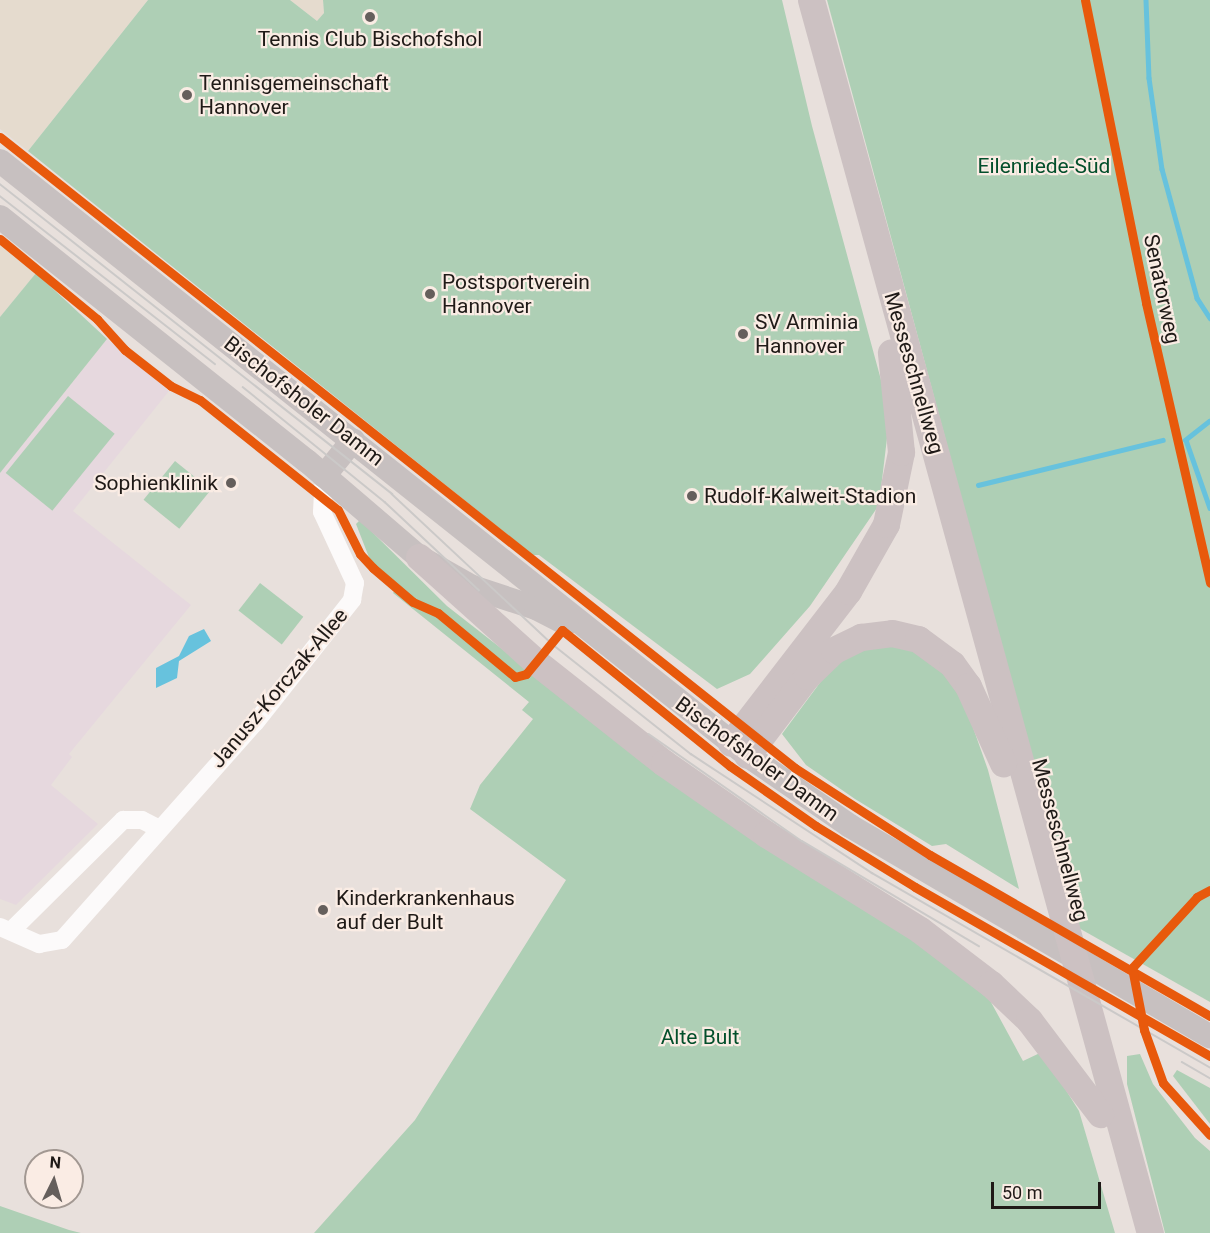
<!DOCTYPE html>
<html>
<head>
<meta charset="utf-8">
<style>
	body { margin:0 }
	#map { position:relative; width:1210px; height:1233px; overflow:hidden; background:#e8e0dc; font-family:Roboto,sans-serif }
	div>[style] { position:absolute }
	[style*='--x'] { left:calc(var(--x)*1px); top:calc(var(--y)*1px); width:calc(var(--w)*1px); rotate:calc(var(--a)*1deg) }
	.commercial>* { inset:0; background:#e5dbce }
	.education>* { inset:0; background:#e6d8de }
	.green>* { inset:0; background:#aecfb5; transform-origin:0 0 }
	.water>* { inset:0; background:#67c2dd }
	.stream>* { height:4.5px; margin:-2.25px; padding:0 2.25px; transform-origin:2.25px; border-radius:2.25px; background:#67c2dd }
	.minor>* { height:18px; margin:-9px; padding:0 9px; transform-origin:9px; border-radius:9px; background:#fcfafa }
	.major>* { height:24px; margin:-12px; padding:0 12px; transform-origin:12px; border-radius:12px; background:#c7c0c0 }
	.highway>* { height:27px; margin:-13.5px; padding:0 13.5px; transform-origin:13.5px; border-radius:13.5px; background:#ccc1c2 }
	.tram>* { height:1.5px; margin:-0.75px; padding:0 0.75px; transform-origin:0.75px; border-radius:0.75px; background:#cbc9c8 }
	.cycleway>* { height:9px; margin:-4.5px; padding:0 4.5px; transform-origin:4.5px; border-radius:4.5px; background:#e8590c }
	.dots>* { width:16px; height:16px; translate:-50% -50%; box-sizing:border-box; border:3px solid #faece4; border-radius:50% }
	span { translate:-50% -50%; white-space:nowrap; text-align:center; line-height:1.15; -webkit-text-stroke:4.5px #faece4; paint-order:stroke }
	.poi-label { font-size:21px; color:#1f1a17 }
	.left { translate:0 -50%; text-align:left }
	.right { translate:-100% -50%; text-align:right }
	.park-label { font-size:21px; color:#034f2b }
	.street-label { font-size:21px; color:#1f1a17 }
	.north { position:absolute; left:24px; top:1149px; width:60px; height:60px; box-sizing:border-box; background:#faece4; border:2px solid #a29892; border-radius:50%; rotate:5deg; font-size:16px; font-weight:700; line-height:24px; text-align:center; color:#1f1a17 }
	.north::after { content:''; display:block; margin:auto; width:21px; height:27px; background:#655f5c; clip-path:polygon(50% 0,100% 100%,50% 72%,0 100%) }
	.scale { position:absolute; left:991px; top:1182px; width:110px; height:27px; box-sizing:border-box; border:3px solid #1f1a17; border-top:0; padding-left:8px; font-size:18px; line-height:21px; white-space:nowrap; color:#1f1a17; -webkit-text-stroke:4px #faece4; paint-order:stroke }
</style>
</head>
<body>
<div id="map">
	<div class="commercial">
		<div style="clip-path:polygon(0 0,148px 0,28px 151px,0 129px)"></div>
		<div style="clip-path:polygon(290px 0,323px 0,324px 13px,317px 21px)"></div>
		<div style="clip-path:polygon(0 243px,36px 273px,0 317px)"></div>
	</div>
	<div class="education">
		<div style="clip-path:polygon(107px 339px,169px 391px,73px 511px,191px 605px,69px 754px,72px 757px,51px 785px,98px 824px,16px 905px,0 899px,0 473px)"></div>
	</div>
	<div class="green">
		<div style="clip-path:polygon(148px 0,290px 0,317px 21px,324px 13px,323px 0,782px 0,812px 126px,890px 413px,879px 505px,810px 606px,750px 674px,717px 689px,539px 555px,533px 555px,28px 151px)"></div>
		<div style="clip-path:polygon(827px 0,1210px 0,1210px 1002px,1077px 927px)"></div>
		<div style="clip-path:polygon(36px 273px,107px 339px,0 473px,0 317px)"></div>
		<div style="left:68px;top:396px;width:60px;height:99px;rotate:39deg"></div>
		<div style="left:175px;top:461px;width:46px;height:50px;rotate:39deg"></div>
		<div style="clip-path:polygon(360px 520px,447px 606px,661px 773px,882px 918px,986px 993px,1023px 1061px,1042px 1052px,1079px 1111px,1115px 1233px,314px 1233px,415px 1120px,566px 880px,470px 809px,480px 785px,533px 719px,522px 710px,529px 702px,393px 593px,398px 585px,372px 565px,356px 524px)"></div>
		<div style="left:260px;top:583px;width:55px;height:35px;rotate:38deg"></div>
		<div style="clip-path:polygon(908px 643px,957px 682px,988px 770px,1019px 889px,946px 844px,932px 846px,855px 799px,806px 765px,782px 734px,839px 657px,855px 646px)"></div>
		<div style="clip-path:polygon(1140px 1054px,1153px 1084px,1195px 1138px,1210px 1151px,1210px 1233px,1165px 1233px,1127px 1084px,1127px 1056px)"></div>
		<div style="clip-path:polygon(1177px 1070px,1210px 1088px,1210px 1124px,1173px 1076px)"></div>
		<div style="clip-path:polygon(0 1206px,69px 1230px,81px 1233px,0 1233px)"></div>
	</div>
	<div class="water">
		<div style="clip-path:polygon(204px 629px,211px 641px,179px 661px,177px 678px,156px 688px,156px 668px,179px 656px,189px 636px)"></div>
	</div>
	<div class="stream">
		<div style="--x:1146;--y:0;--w:78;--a:87.8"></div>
		<div style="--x:1149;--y:78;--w:92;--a:81.9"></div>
		<div style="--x:1162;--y:169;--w:134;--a:74.8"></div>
		<div style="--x:1197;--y:298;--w:24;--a:57"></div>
		<div style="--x:1210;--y:421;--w:31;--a:142"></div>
		<div style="--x:1186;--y:440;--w:72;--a:70.6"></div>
		<div style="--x:978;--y:485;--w:190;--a:-13.7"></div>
	</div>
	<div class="minor">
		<div style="--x:0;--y:927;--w:43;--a:23.6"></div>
		<div style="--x:39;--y:944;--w:23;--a:-10"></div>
		<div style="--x:62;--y:940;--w:290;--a:-48.4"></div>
		<div style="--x:255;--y:723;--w:157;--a:-51.7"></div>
		<div style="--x:352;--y:600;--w:17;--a:-80"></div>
		<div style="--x:355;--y:583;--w:78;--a:-114.9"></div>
		<div style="--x:322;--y:512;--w:36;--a:-87"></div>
		<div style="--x:11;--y:931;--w:158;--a:-44.7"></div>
		<div style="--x:123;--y:820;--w:19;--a:0"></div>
		<div style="--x:142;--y:820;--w:18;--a:27"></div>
	</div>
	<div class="major">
		<div style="--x:0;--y:161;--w:954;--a:38.49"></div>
		<div style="--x:747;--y:755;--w:125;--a:34.6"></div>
		<div style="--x:850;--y:826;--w:417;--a:30.3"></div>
		<div style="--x:0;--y:217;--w:392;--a:38.5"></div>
		<div style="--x:307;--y:461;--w:148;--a:40.6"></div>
		<div style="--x:419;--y:557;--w:61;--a:29.5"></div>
		<div style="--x:472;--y:587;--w:67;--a:18.2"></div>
		<div style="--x:536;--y:608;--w:34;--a:27"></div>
		<div style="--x:324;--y:476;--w:46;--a:-51.1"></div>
	</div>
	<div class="highway">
		<div style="--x:811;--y:0;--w:1279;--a:74.63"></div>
		<div style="--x:419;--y:557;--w:157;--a:41.9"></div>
		<div style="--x:536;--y:662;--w:163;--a:38.3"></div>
		<div style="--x:664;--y:763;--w:124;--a:34.8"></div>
		<div style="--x:766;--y:834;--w:181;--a:31.9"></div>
		<div style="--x:920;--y:930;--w:89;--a:37.3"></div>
		<div style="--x:991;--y:984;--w:52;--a:43.5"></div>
		<div style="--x:1029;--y:1020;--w:118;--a:52.9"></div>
		<div style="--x:731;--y:743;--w:192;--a:-52.4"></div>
		<div style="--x:848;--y:591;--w:77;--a:-60.4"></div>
		<div style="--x:886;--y:524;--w:74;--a:-78.2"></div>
		<div style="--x:901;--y:452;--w:100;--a:-95.8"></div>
		<div style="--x:747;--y:755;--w:99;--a:-52.8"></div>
		<div style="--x:807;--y:676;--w:37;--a:-44"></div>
		<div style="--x:834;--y:650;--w:30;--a:-26"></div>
		<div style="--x:861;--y:637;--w:31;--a:-7"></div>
		<div style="--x:892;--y:633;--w:27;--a:13"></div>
		<div style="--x:918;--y:639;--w:42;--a:36.3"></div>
		<div style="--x:952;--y:664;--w:27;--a:54"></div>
		<div style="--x:968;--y:686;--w:85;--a:65.6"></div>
	</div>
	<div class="tram">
		<div style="--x:0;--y:184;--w:500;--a:38.3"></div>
		<div style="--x:392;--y:494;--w:218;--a:43.1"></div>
		<div style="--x:551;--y:643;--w:179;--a:38.4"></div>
		<div style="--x:691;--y:754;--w:217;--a:33.3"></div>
		<div style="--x:872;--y:873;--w:390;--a:29.9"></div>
		<div style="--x:0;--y:196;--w:273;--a:38"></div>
		<div style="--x:243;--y:387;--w:183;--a:39"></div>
		<div style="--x:385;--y:502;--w:129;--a:43.1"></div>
		<div style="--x:649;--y:734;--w:187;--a:35"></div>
		<div style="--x:802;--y:841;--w:206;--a:30.7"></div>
		<div style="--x:1182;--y:1062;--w:32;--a:30"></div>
	</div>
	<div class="cycleway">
		<div style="--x:1085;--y:0;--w:309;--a:78.6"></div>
		<div style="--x:1146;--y:303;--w:287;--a:77.1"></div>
		<div style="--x:0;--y:137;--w:1015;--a:38.44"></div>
		<div style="--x:795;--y:768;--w:161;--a:32.8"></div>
		<div style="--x:930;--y:855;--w:323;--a:29.9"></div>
		<div style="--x:0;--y:239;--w:126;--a:39.5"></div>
		<div style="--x:97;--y:319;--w:42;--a:47.9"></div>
		<div style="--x:125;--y:350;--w:58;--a:38"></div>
		<div style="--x:171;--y:386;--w:32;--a:26"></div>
		<div style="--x:200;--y:400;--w:176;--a:38.6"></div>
		<div style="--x:338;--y:510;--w:49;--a:63.4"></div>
		<div style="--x:360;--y:554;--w:19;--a:47"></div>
		<div style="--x:373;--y:568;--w:52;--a:40.4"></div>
		<div style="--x:413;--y:602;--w:27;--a:24"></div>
		<div style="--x:438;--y:613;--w:100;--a:39.7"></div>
		<div style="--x:515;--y:677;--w:11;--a:-15"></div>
		<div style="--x:526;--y:674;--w:57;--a:-50.7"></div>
		<div style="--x:562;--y:630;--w:216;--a:39"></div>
		<div style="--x:730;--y:766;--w:105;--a:34.9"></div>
		<div style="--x:816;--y:826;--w:116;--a:31.6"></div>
		<div style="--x:915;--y:887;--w:340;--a:29.8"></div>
		<div style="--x:1210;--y:890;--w:15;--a:152"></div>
		<div style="--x:1197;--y:897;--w:96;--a:132.5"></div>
		<div style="--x:1132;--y:968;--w:63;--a:79"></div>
		<div style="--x:1144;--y:1030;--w:56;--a:70.3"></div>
		<div style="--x:1163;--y:1083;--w:70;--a:47.9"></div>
	</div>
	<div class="dots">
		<div style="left:370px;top:17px;background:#655f5c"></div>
		<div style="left:187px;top:95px;background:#655f5c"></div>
		<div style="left:430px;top:294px;background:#655f5c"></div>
		<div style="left:743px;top:334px;background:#655f5c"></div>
		<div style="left:231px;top:483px;background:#655f5c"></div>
		<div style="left:692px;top:496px;background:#655f5c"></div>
		<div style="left:323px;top:910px;background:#655f5c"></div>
	</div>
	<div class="poi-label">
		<span style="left:370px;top:39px">Tennis Club Bischofshol</span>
		<span class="left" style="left:199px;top:95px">Tennisgemeinschaft<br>Hannover</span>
		<span class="left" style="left:442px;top:294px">Postsportverein<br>Hannover</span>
		<span class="left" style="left:755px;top:334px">SV Arminia<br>Hannover</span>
		<span class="right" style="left:218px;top:483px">Sophienklinik</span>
		<span class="left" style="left:704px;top:496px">Rudolf-Kalweit-Stadion</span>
		<span class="left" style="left:336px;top:910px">Kinderkrankenhaus<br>auf der Bult</span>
	</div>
	<div class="park-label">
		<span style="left:1044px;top:166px">Eilenriede-Süd</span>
		<span style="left:700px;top:1037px">Alte Bult</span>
	</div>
	<div class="street-label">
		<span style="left:1162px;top:289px;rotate:78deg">Senatorweg</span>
		<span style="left:914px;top:373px;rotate:74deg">Messeschnellweg</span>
		<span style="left:304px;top:401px;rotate:38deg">Bischofsholer Damm</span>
		<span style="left:279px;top:688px;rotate:-50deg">Janusz-Korczak-Allee</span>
		<span style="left:757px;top:759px;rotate:36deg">Bischofsholer Damm</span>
		<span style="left:1060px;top:840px;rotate:75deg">Messeschnellweg</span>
	</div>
	<div class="north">N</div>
	<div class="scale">50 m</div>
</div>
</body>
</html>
